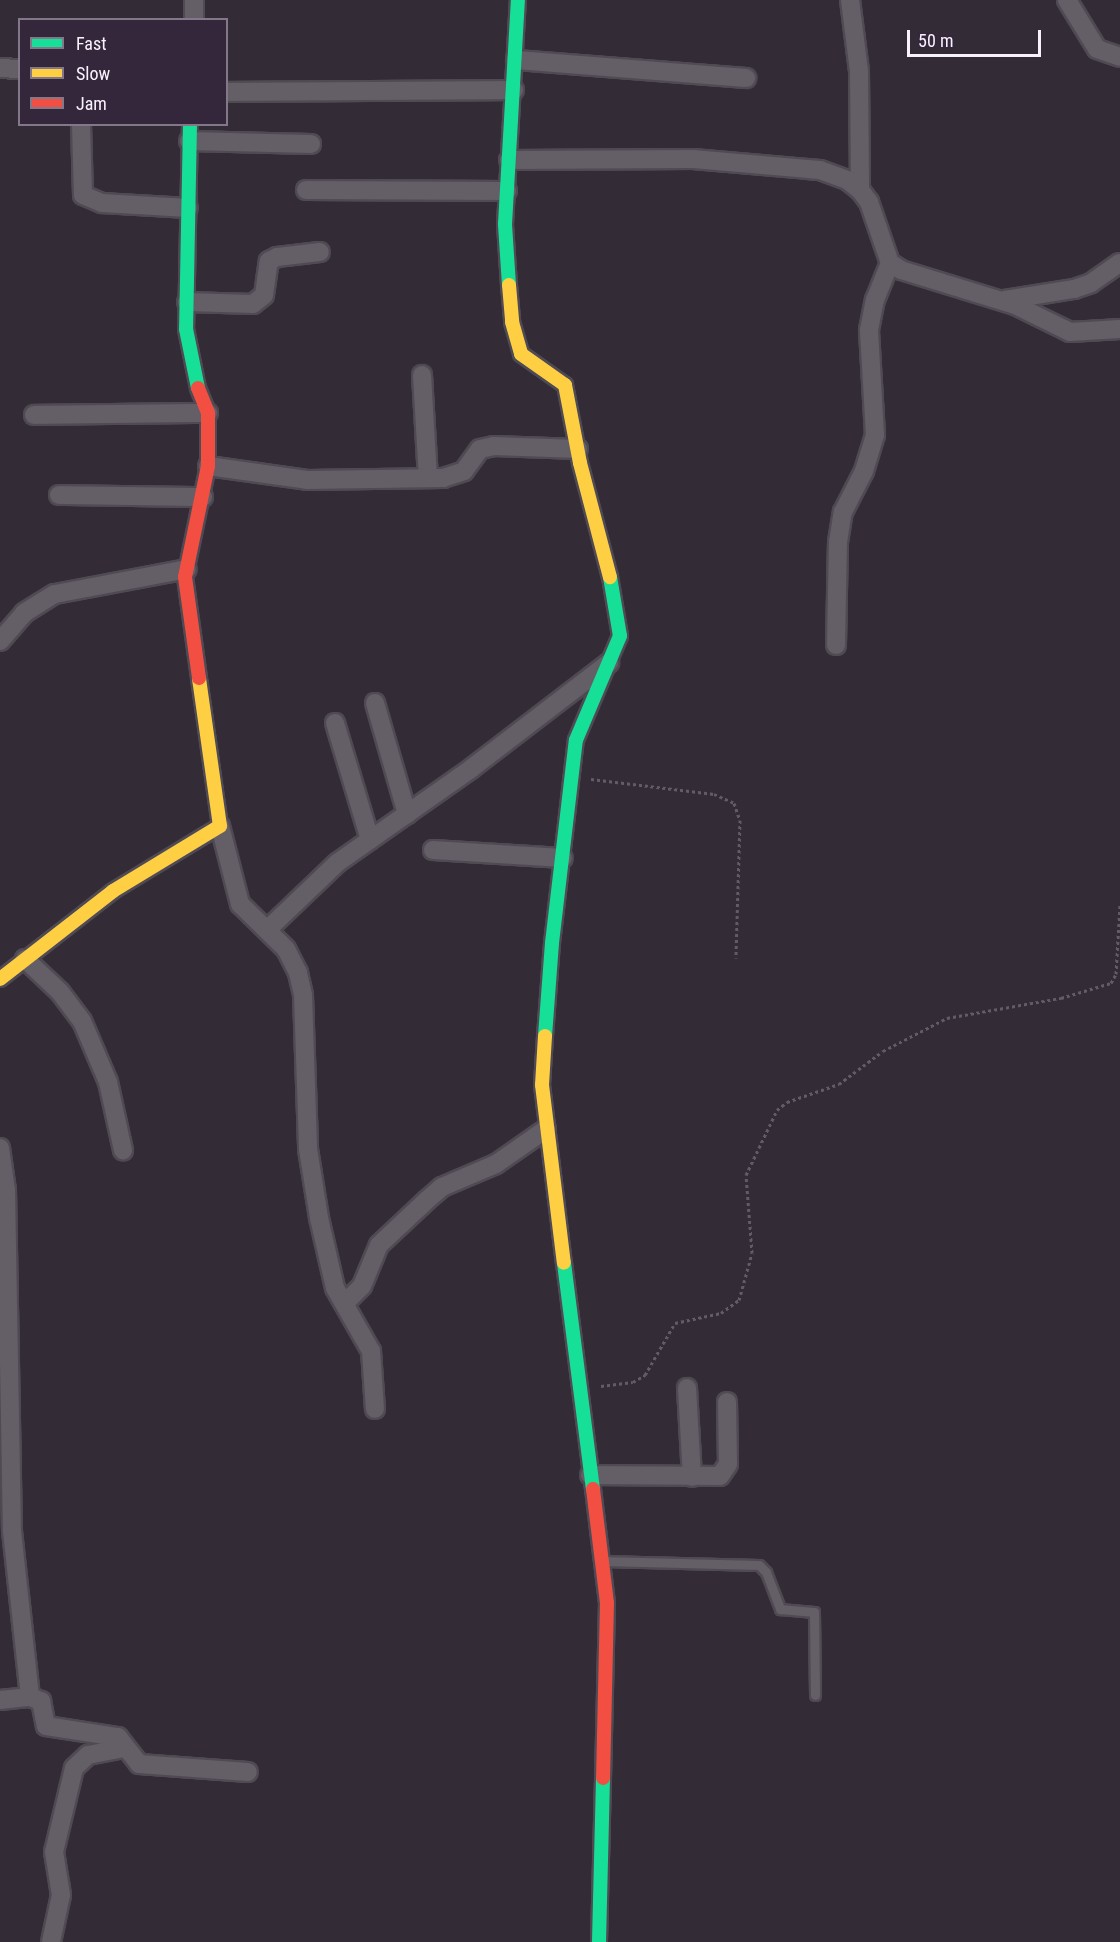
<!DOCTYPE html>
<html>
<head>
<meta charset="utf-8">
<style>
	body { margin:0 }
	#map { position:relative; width:1120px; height:1942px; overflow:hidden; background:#332c37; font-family:"Roboto Condensed",sans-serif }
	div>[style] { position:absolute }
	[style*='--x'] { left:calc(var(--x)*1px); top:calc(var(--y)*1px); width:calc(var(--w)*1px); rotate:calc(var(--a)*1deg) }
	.path>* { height:3px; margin-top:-1.5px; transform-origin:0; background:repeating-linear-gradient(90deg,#625c65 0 3px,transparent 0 6px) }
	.roads { filter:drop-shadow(2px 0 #4f4a53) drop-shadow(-2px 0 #4f4a53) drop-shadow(0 2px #4f4a53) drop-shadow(0 -2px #4f4a53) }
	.lane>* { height:9px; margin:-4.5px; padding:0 4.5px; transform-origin:4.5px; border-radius:4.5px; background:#645e67 }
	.street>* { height:18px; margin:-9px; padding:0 9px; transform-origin:9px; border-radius:9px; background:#645e67 }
	.fast>* { height:14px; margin:-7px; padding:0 7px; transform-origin:7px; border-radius:7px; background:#16e098 }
	.slow>* { height:14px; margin:-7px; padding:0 7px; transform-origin:7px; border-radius:7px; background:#ffcf43 }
	.jam>* { height:14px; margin:-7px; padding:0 7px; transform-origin:7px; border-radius:7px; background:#f24e42 }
	span { translate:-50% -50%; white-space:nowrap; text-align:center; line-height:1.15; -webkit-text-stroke:4.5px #34273c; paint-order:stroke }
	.legend { position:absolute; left:18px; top:18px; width:210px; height:108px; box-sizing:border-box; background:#34273c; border:2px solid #827889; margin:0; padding:8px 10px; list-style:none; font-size:18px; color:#f8f2fd }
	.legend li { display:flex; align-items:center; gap:12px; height:30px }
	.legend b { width:30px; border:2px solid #827889 }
	.scale { position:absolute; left:907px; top:30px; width:134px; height:27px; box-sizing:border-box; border:3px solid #f8f2fd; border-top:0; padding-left:8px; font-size:18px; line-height:21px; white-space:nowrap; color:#f8f2fd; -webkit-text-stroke:4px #34273c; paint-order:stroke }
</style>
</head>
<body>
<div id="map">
	<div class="path">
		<div style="--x:591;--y:779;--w:124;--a:7"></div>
		<div style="--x:714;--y:794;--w:22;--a:24"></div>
		<div style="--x:734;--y:803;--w:18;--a:71"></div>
		<div style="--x:740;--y:820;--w:138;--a:91.7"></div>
		<div style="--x:601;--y:1386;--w:32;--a:-7"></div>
		<div style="--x:633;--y:1382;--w:14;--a:-30"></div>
		<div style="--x:645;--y:1375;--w:60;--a:-60"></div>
		<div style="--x:675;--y:1323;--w:47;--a:-12.3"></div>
		<div style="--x:721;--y:1313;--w:22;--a:-36"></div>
		<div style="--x:739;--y:1300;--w:49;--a:-74.5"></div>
		<div style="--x:752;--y:1253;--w:78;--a:-94.4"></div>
		<div style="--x:746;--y:1175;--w:72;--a:-64.5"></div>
		<div style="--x:777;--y:1110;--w:13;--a:-39"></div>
		<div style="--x:787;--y:1102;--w:55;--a:-19.1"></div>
		<div style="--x:839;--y:1084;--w:55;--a:-36.9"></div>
		<div style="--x:883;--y:1051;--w:72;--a:-27.3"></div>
		<div style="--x:947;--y:1018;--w:116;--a:-10"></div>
		<div style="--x:1061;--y:998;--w:52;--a:-16.7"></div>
		<div style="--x:1111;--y:983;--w:10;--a:-61"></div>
		<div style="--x:1116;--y:974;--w:69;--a:-86.7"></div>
	</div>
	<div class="roads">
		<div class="lane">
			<div style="--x:603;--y:1561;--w:156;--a:1.5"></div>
			<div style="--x:759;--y:1565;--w:10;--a:45"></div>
			<div style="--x:766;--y:1572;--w:40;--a:69"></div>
			<div style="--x:780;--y:1609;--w:34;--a:5"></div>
			<div style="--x:814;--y:1612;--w:83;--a:89.3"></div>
		</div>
		<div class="street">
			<div style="--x:850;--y:0;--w:72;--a:82.8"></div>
			<div style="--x:859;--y:71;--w:119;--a:89.5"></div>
			<div style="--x:1067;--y:0;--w:57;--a:58.5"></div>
			<div style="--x:1097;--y:49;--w:24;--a:19"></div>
			<div style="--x:194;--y:20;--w:20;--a:-90"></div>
			<div style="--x:516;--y:60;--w:231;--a:4.5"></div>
			<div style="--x:0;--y:68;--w:20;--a:3"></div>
			<div style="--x:226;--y:92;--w:288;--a:-0.4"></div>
			<div style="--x:81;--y:124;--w:71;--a:88.4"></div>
			<div style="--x:83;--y:195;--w:21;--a:23"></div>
			<div style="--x:102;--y:203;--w:86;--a:3.3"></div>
			<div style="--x:189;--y:141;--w:122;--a:1.4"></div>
			<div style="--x:509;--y:160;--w:184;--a:-0.3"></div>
			<div style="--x:693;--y:159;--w:127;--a:5"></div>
			<div style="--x:820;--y:170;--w:29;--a:20"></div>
			<div style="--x:847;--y:180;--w:16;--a:38"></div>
			<div style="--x:860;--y:190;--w:15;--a:53"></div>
			<div style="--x:869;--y:202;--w:65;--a:71"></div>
			<div style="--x:890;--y:263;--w:13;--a:32"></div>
			<div style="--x:901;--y:270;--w:119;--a:17.1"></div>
			<div style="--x:1015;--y:305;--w:61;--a:26.1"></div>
			<div style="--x:1070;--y:332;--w:50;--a:-3.4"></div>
			<div style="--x:306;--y:190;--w:201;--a:0.3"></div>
			<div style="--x:1005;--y:300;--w:70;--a:-9.1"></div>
			<div style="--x:1074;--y:289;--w:18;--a:-19"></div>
			<div style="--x:1091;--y:283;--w:35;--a:-35"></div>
			<div style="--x:187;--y:302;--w:66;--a:1.7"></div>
			<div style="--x:253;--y:304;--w:14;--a:-39"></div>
			<div style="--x:264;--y:295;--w:34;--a:-82"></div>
			<div style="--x:269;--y:261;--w:9;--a:-27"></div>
			<div style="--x:277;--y:257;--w:43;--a:-6.6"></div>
			<div style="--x:422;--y:375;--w:103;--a:86.7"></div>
			<div style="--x:34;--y:415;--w:174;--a:-0.7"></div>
			<div style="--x:208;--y:466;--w:100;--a:8"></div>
			<div style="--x:307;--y:480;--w:136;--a:-0.8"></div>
			<div style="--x:443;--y:478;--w:22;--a:-18"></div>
			<div style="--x:464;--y:471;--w:27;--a:-54"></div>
			<div style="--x:480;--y:449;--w:14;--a:-12"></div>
			<div style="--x:494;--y:446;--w:84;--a:2"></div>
			<div style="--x:59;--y:495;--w:144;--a:0.8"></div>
			<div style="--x:0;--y:641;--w:37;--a:-49"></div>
			<div style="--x:24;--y:613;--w:36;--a:-32"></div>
			<div style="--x:55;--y:594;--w:134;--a:-10.7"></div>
			<div style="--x:836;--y:645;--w:103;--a:-88.9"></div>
			<div style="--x:838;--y:542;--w:30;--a:-81"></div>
			<div style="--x:843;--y:512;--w:46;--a:-62.9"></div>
			<div style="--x:864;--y:471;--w:38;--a:-73"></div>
			<div style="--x:875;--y:435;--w:105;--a:-93.3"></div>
			<div style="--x:869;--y:330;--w:31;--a:-79"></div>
			<div style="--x:875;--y:300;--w:40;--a:-68"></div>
			<div style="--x:375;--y:703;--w:116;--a:73.9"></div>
			<div style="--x:335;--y:723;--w:122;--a:73.3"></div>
			<div style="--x:220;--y:826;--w:81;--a:75.6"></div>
			<div style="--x:240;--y:904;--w:64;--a:44.4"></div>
			<div style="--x:286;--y:949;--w:27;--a:63"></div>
			<div style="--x:298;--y:973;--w:23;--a:77"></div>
			<div style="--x:303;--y:995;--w:154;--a:88.1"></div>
			<div style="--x:308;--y:1149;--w:70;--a:80.9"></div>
			<div style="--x:319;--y:1218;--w:72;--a:77.1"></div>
			<div style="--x:335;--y:1288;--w:73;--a:60.3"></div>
			<div style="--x:371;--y:1351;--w:58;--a:86.1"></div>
			<div style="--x:433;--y:850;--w:130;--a:3.5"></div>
			<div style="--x:267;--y:930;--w:97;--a:-43.7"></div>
			<div style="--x:337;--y:863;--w:165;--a:-35.1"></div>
			<div style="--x:472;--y:768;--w:173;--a:-37.5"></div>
			<div style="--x:25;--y:959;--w:48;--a:43.3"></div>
			<div style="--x:60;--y:992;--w:36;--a:53"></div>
			<div style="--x:82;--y:1021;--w:66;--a:66.9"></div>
			<div style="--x:108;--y:1082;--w:70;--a:77.6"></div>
			<div style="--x:0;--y:1148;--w:42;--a:81.9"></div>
			<div style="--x:6;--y:1190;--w:341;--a:89"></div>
			<div style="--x:12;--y:1531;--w:167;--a:83.8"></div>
			<div style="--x:30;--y:1697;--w:12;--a:20"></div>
			<div style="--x:41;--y:1701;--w:25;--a:79"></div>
			<div style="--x:46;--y:1726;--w:73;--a:8.7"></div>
			<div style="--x:118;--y:1737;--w:34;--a:52"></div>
			<div style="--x:139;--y:1764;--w:109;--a:4.2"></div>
			<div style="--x:345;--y:1303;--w:24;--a:-45"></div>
			<div style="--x:362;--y:1286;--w:44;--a:-67.5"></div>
			<div style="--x:379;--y:1245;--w:66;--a:-43.2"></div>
			<div style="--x:427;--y:1200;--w:20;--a:-41"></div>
			<div style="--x:442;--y:1187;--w:59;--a:-23.1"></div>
			<div style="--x:496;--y:1164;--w:61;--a:-35"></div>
			<div style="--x:687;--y:1388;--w:89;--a:86.8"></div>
			<div style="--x:590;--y:1475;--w:130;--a:0.4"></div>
			<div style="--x:720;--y:1476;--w:14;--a:-56"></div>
			<div style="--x:728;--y:1464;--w:62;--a:-90.9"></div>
			<div style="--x:0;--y:1700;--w:30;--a:-6"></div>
			<div style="--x:51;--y:1942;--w:48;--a:-78"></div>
			<div style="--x:61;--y:1895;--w:44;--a:-99.2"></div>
			<div style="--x:54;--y:1852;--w:86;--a:-76.6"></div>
			<div style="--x:74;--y:1768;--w:19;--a:-43"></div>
			<div style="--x:88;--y:1755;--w:38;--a:-11"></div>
		</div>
		<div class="fast">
			<div style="--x:190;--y:124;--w:205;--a:91.1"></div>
			<div style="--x:186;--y:329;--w:60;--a:78.5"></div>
			<div style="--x:509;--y:285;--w:61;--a:-93.8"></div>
			<div style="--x:505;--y:224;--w:224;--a:-86.7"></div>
			<div style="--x:545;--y:1036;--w:93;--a:-85.7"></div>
			<div style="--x:552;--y:943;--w:204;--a:-83.3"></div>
			<div style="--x:576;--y:740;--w:113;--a:-67.1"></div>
			<div style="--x:620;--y:636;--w:60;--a:-99.6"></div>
			<div style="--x:564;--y:1263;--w:228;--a:82.7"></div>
			<div style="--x:599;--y:1942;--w:164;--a:-88.6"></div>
		</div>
		<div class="slow">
			<div style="--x:509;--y:285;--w:37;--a:85"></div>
			<div style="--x:512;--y:322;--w:33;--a:74"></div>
			<div style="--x:521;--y:354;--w:54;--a:35.2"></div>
			<div style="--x:565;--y:385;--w:79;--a:79.1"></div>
			<div style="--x:580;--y:463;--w:118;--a:75.3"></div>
			<div style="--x:0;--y:979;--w:143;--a:-37.9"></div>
			<div style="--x:113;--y:891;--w:125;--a:-31.3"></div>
			<div style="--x:220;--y:826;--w:149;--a:-98.1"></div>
			<div style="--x:545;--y:1036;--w:49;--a:93.5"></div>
			<div style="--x:542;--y:1085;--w:179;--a:83"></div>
		</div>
		<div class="jam">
			<div style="--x:198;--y:388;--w:27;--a:68"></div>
			<div style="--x:208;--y:413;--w:53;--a:90"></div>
			<div style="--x:208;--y:466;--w:113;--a:101.7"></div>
			<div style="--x:185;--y:577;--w:102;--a:82.1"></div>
			<div style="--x:593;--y:1489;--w:115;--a:83"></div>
			<div style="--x:607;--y:1603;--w:175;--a:91.3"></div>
		</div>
	</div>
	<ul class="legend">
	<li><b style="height:8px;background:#16e098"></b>Fast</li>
	<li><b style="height:8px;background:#ffcf43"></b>Slow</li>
	<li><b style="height:8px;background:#f24e42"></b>Jam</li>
	</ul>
	<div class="scale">50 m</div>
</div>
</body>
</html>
